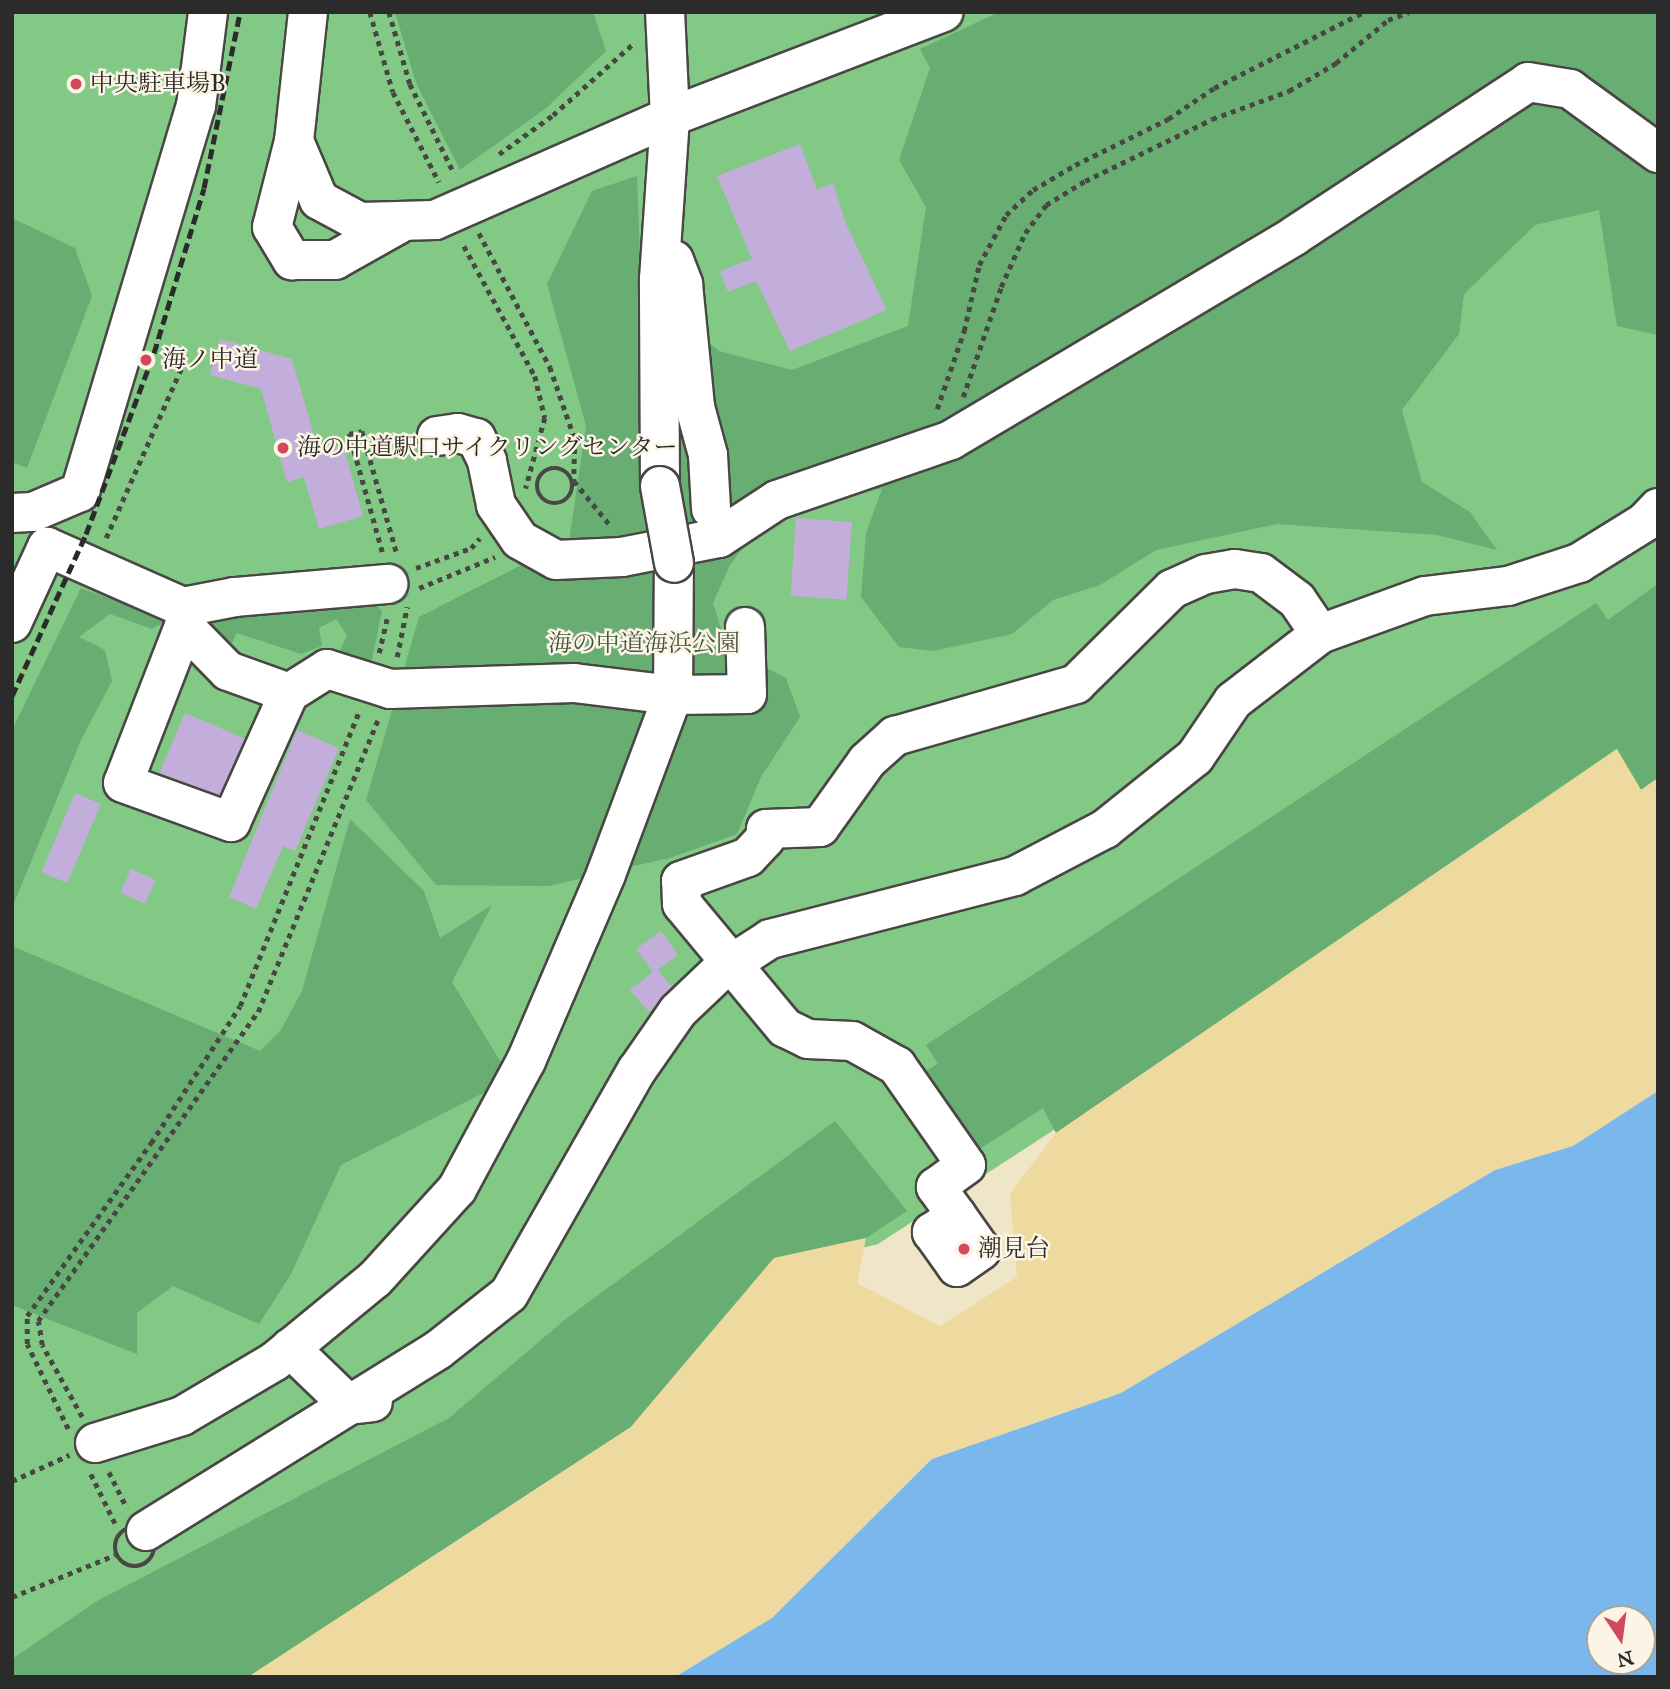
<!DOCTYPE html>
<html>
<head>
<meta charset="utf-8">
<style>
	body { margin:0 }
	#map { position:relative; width:1670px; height:1689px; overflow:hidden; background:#efe6c8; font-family:"IM FELL Great Primer","Noto Serif JP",serif }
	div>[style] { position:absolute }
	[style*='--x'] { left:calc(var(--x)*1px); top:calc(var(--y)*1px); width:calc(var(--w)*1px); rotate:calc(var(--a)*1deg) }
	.green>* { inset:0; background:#81c985 }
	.forest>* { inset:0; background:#68ad72 }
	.sand>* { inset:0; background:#eeda9e }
	.water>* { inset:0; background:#7ab7ed }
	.building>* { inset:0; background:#c3aedb; transform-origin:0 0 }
	.path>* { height:4.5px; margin-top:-2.25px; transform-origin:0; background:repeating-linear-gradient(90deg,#484743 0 5px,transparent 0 10px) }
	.path>.ring { margin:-2.25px; padding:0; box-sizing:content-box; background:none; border:4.5px solid #484743; border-radius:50% }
	.roads { filter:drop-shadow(2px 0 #484743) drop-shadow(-2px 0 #484743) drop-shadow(0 2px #484743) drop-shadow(0 -2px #484743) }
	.minor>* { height:38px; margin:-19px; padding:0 19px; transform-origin:19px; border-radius:19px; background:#fff }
	.rail>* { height:5px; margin-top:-2.5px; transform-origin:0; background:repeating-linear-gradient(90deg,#2b2b2b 0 10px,transparent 0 15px) }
	.bridges { filter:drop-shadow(2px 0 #484743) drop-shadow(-2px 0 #484743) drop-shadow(0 2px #484743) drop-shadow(0 -2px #484743) }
	.minor-bridge>* { height:38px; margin:-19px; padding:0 19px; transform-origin:19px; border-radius:19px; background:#fff }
	.dots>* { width:19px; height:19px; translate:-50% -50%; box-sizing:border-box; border:4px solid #fcf5e5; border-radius:50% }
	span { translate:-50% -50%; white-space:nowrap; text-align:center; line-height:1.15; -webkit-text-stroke:5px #fcf5e5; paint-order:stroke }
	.poi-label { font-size:24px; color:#2b2b2b }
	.left { translate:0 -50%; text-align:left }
	.park-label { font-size:24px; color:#455a46 }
	.frame { position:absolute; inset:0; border:14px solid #2b2b2b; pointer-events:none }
	.north { position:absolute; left:1586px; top:1605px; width:70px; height:70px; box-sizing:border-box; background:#fcf5e5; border:2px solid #a8a49b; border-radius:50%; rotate:167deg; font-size:19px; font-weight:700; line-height:28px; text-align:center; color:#2b2b2b }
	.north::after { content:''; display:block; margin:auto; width:24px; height:32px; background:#d1495b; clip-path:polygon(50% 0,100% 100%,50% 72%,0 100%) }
</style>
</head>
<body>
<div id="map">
	<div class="green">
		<div style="clip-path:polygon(12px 12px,1658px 12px,1658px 785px,1613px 767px,878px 1244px,790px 1265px,258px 1677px,12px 1677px)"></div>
	</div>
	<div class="forest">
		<div style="clip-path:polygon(395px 12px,593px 12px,606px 51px,546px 108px,460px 170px,416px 83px)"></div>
		<div style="clip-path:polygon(999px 12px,1658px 12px,1658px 335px,1617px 326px,1599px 210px,1535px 225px,1464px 294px,1459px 334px,1402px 410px,1422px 482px,1470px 512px,1497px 550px,1437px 535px,1277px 524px,1156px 550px,1100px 585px,1053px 600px,1012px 634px,933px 651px,899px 647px,861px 597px,866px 533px,882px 489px,837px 491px,765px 518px,730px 565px,713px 603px,727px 648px,786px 678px,800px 717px,761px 777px,737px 834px,673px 857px,549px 886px,436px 885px,366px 800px,419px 617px,569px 541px,586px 426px,547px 284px,592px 191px,637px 176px,641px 286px,719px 351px,792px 370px,908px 326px,926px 207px,899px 160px,930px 68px,920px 49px)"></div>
		<div style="clip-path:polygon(12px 218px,75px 248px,92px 296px,27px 468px,12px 462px)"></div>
		<div style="clip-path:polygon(1658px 584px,1658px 778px,1641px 790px,1616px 749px,1056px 1133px,1043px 1108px,969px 1156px,917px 1076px,938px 1064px,926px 1045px,1596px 603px,1608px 620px)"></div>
		<div style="clip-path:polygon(81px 588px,169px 620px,152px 629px,110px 614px,79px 637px,105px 650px,112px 681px,81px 740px,12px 908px,12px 730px)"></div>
		<div style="clip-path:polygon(373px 601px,382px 611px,372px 660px,366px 662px,340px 651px,347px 635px,336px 619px,319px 628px,322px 646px,301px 654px,237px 633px,232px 643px,221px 644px,220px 634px,212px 634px,198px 615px)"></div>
		<div style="clip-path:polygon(350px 819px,424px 891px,440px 938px,492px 905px,452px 982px,511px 1079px,341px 1165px,291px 1274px,259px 1324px,173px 1286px,137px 1313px,137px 1354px,12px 1305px,12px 946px,260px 1051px,281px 1030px,302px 991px)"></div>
		<div style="clip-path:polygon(835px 1121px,907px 1211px,866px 1238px,774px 1258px,631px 1427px,248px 1677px,12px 1677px,12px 1659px,97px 1601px,449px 1418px,567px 1318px)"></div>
	</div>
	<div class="sand">
		<div style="clip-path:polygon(1617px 749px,1641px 790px,1658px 778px,1658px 1091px,1573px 1146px,1495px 1170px,1121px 1393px,932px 1459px,772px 1618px,675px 1677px,248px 1677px,631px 1427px,774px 1258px,866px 1238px,857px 1283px,940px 1326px,1017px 1277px,1010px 1194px,1056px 1133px)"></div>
	</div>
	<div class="water">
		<div style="clip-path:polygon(evenodd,1658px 1091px,1658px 1677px,675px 1677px,772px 1618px,932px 1459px,1121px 1393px,1495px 1170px,1573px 1146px,1658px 1091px,1600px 1619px,1642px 1619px,1642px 1661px,1600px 1661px,1600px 1619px)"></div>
	</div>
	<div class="building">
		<div style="clip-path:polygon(800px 144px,817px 190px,833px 183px,846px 224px,887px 310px,790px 351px,756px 281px,728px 292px,720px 271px,752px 259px,717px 176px)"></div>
		<div style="clip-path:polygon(220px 339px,292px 359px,319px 452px,343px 445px,363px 516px,319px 529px,304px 477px,287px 482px,261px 389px,210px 375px)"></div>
		<div style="left:796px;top:518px;width:56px;height:78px;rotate:4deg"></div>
		<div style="left:185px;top:713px;width:65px;height:65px;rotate:23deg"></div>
		<div style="clip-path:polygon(297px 730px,339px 748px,295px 851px,283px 846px,256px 909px,229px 897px)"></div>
		<div style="left:75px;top:793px;width:28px;height:86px;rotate:23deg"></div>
		<div style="left:131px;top:869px;width:27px;height:26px;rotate:24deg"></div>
		<div style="clip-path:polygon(661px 931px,678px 955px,658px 970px,672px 987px,649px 1012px,630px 990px,653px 972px,636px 949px)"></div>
	</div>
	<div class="path">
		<div style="--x:370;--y:12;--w:83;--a:74"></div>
		<div style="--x:393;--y:92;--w:101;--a:62.9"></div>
		<div style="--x:389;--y:12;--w:75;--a:73.7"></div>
		<div style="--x:410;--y:84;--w:99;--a:63.7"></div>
		<div style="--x:499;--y:154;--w:67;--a:-35.8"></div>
		<div style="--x:553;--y:115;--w:110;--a:-41.7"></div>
		<div style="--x:479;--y:233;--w:152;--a:62.1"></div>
		<div style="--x:550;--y:367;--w:76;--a:70.9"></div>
		<div style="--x:575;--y:439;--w:42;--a:91.4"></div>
		<div style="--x:574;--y:481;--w:57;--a:50.7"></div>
		<div style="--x:464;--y:246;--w:148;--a:61.4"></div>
		<div style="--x:535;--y:376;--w:43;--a:76.6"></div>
		<div style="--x:545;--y:418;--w:73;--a:105.2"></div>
		<div style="--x:963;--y:397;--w:116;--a:-70.9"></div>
		<div style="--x:1001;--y:287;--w:59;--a:-66"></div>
		<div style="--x:1025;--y:233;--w:35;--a:-53"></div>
		<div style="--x:1046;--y:205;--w:46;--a:-31.6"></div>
		<div style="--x:1085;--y:181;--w:141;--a:-26"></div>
		<div style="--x:1212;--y:119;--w:82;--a:-20"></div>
		<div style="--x:1289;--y:91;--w:55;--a:-30.8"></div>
		<div style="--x:1336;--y:63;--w:67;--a:-39.6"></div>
		<div style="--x:1388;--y:20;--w:22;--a:-21"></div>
		<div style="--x:937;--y:409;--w:83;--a:-70.9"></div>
		<div style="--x:964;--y:331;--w:68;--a:-77.2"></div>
		<div style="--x:979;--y:265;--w:57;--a:-61.6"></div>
		<div style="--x:1006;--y:215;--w:37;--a:-43"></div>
		<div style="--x:1033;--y:190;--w:49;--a:-30.8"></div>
		<div style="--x:1075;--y:165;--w:104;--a:-26.3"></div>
		<div style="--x:1168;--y:119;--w:55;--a:-34"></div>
		<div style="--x:1214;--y:88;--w:168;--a:-26.9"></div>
		<div class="ring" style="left:537px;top:468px;width:31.5px;height:31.5px"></div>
		<div style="--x:106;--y:538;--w:193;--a:-66.1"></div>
		<div style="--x:382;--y:552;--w:123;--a:-105.6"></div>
		<div style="--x:349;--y:434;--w:13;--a:-13"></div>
		<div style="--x:362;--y:431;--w:128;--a:74.1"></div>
		<div style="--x:416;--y:568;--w:59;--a:-20"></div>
		<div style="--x:471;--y:548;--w:13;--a:-48"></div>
		<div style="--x:419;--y:588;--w:82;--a:-22.2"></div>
		<div style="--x:379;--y:653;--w:40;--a:-77"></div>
		<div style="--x:397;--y:657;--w:51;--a:-78.7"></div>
		<div style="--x:82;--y:1417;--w:82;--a:-119.1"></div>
		<div style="--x:42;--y:1345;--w:24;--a:-99"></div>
		<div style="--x:38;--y:1321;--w:379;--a:-54.6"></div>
		<div style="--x:258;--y:1012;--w:317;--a:-67.7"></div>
		<div style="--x:68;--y:1429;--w:94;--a:-115.8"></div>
		<div style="--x:27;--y:1344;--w:28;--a:-90"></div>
		<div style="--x:27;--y:1316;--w:213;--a:-54.4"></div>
		<div style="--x:151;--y:1143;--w:163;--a:-57"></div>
		<div style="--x:240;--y:1006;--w:318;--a:-68"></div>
		<div style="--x:109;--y:1472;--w:40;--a:63.4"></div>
		<div style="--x:91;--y:1474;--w:55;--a:63.9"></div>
		<div style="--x:12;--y:1481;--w:63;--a:-24.5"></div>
		<div class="ring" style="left:115px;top:1527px;width:35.5px;height:35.5px"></div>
		<div style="--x:12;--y:1597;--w:111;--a:-22.2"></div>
	</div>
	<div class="roads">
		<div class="minor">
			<div style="--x:308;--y:12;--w:130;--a:96.2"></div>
			<div style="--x:294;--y:141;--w:89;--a:104.3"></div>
			<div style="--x:272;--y:227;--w:39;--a:59"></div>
			<div style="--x:292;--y:260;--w:43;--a:0"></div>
			<div style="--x:335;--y:260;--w:73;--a:-29.4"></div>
			<div style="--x:294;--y:141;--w:64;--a:67"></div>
			<div style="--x:319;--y:200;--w:47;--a:28.2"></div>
			<div style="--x:360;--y:222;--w:75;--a:-1.5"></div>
			<div style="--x:435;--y:220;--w:257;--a:-23.7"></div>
			<div style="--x:670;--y:117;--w:293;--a:-21"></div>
			<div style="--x:674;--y:260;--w:26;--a:69"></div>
			<div style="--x:683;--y:284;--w:124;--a:84.4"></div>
			<div style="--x:695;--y:407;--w:50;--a:74.8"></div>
			<div style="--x:708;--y:455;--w:54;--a:86.8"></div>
			<div style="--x:437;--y:436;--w:21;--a:-8"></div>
			<div style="--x:458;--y:433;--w:19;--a:16"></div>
			<div style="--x:476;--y:438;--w:25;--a:64"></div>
			<div style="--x:487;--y:461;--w:45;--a:78.4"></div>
			<div style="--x:496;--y:505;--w:42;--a:55.6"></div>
			<div style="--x:520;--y:540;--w:41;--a:29.1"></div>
			<div style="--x:556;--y:560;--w:66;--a:-2.6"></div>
			<div style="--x:622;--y:557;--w:99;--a:-11.1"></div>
			<div style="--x:719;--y:538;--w:69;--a:-33.2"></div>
			<div style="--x:777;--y:500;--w:184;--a:-19"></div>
			<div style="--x:951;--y:440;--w:399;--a:-30.7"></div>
			<div style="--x:1294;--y:236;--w:280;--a:-33.3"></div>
			<div style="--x:1528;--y:82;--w:43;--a:9.5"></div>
			<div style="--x:1570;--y:89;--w:109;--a:36"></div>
			<div style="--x:660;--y:486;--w:207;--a:-90.3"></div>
			<div style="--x:659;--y:279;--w:162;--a:-86.1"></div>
			<div style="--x:670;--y:117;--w:105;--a:-92.7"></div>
			<div style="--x:12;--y:513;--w:21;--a:-3"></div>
			<div style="--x:33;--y:512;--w:51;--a:-23.1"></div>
			<div style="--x:80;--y:492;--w:403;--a:-73.3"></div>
			<div style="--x:196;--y:106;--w:95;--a:-82.7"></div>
			<div style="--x:12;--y:623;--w:84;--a:-65.3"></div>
			<div style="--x:47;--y:547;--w:149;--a:23.8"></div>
			<div style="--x:183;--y:607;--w:53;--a:-10.9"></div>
			<div style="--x:235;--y:597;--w:154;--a:-4.9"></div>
			<div style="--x:289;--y:693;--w:65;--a:-160.2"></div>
			<div style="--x:228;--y:671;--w:63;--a:-134.4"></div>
			<div style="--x:184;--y:626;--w:168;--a:111.2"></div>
			<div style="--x:123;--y:783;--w:115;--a:19.9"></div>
			<div style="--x:231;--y:822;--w:141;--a:-65.8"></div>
			<div style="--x:289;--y:693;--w:45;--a:-32.3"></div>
			<div style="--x:327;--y:669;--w:66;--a:17.6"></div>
			<div style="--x:390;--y:689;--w:184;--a:-1.9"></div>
			<div style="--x:574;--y:683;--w:100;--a:6.9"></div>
			<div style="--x:673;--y:695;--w:74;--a:-0.8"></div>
			<div style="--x:747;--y:694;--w:67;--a:-91.7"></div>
			<div style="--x:957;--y:1216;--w:30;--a:147"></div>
			<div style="--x:932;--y:1232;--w:43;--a:54.5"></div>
			<div style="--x:957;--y:1267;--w:29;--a:-35"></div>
			<div style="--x:981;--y:1250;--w:42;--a:-125.2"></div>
			<div style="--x:957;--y:1216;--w:36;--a:-126"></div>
			<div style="--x:936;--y:1187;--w:37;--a:-36"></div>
			<div style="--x:966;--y:1165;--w:121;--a:-124.9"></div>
			<div style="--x:897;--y:1066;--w:51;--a:-150.9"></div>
			<div style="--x:852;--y:1041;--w:44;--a:-177.4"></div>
			<div style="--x:808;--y:1039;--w:25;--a:-154"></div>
			<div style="--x:785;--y:1028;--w:161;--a:-129.7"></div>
			<div style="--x:682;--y:904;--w:23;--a:-92"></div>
			<div style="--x:681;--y:881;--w:71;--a:-19.7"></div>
			<div style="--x:748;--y:857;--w:25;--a:-47"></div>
			<div style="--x:765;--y:839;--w:10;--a:-84"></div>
			<div style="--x:766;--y:829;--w:54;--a:-2.1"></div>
			<div style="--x:820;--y:827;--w:81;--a:-54.5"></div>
			<div style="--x:867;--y:761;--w:38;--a:-42"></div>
			<div style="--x:895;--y:736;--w:188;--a:-16"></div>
			<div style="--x:1076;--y:684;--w:135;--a:-44.7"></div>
			<div style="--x:1172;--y:589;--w:37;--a:-24"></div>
			<div style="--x:1206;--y:574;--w:29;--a:-10"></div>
			<div style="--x:1235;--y:569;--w:26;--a:9"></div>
			<div style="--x:1261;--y:573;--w:45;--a:36.9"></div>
			<div style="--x:1297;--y:600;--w:41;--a:55.9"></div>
			<div style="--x:290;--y:1348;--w:82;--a:44"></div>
			<div style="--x:349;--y:1405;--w:24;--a:-7"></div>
			<div style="--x:95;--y:1443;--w:91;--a:-17.2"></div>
			<div style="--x:182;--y:1416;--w:108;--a:-30.6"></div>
			<div style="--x:275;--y:1361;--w:129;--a:-39.4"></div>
			<div style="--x:375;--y:1279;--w:122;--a:-47.7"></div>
			<div style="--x:457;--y:1189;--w:145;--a:-61.7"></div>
			<div style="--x:526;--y:1061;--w:203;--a:-66.8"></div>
			<div style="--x:606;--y:874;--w:191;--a:-69.5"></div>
			<div style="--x:673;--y:695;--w:132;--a:-89.6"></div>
			<div style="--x:146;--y:1531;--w:344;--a:-31.8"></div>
			<div style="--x:438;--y:1350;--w:90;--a:-38.3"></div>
			<div style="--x:509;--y:1294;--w:258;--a:-60.3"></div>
			<div style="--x:637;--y:1070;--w:72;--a:-55.2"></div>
			<div style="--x:678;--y:1011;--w:57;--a:-43.6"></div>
			<div style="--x:719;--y:972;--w:61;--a:-32.9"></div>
			<div style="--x:770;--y:939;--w:253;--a:-14.4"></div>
			<div style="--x:1015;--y:876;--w:102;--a:-27.6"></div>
			<div style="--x:1105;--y:829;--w:115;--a:-38.7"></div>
			<div style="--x:1195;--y:757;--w:68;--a:-55.8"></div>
			<div style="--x:1233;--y:701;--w:110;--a:-37.6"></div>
			<div style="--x:1320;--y:634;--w:112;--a:-19.9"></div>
			<div style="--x:1425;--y:596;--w:84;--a:-6.9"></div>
			<div style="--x:1508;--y:586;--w:75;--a:-17.9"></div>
			<div style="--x:1579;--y:563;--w:78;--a:-31.8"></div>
			<div style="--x:1645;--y:522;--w:19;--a:-47"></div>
		</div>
	</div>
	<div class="rail">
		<div style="--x:12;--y:696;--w:178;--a:-65.4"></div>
		<div style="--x:86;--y:534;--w:193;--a:-69.4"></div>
		<div style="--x:154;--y:353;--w:172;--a:-73.1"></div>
		<div style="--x:204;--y:188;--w:180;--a:-78.4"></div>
	</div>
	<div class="bridges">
		<div class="minor-bridge">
			<div style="--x:660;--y:486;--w:78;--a:79.7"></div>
		</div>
	</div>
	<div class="dots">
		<div style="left:76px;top:84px;background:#d1495b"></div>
		<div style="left:146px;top:360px;background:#d1495b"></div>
		<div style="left:283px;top:448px;background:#d1495b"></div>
		<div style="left:964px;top:1249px;background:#d1495b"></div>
	</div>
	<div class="poi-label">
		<span class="left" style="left:90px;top:84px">中央駐車場B</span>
		<span class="left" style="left:162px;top:360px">海ノ中道</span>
		<span class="left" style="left:297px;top:448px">海の中道駅口サイクリングセンター</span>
		<span class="left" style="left:978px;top:1249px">潮見台</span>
	</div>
	<div class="park-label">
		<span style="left:644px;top:644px">海の中道海浜公園</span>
	</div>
	<div class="frame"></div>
	<div class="north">N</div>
</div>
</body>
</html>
